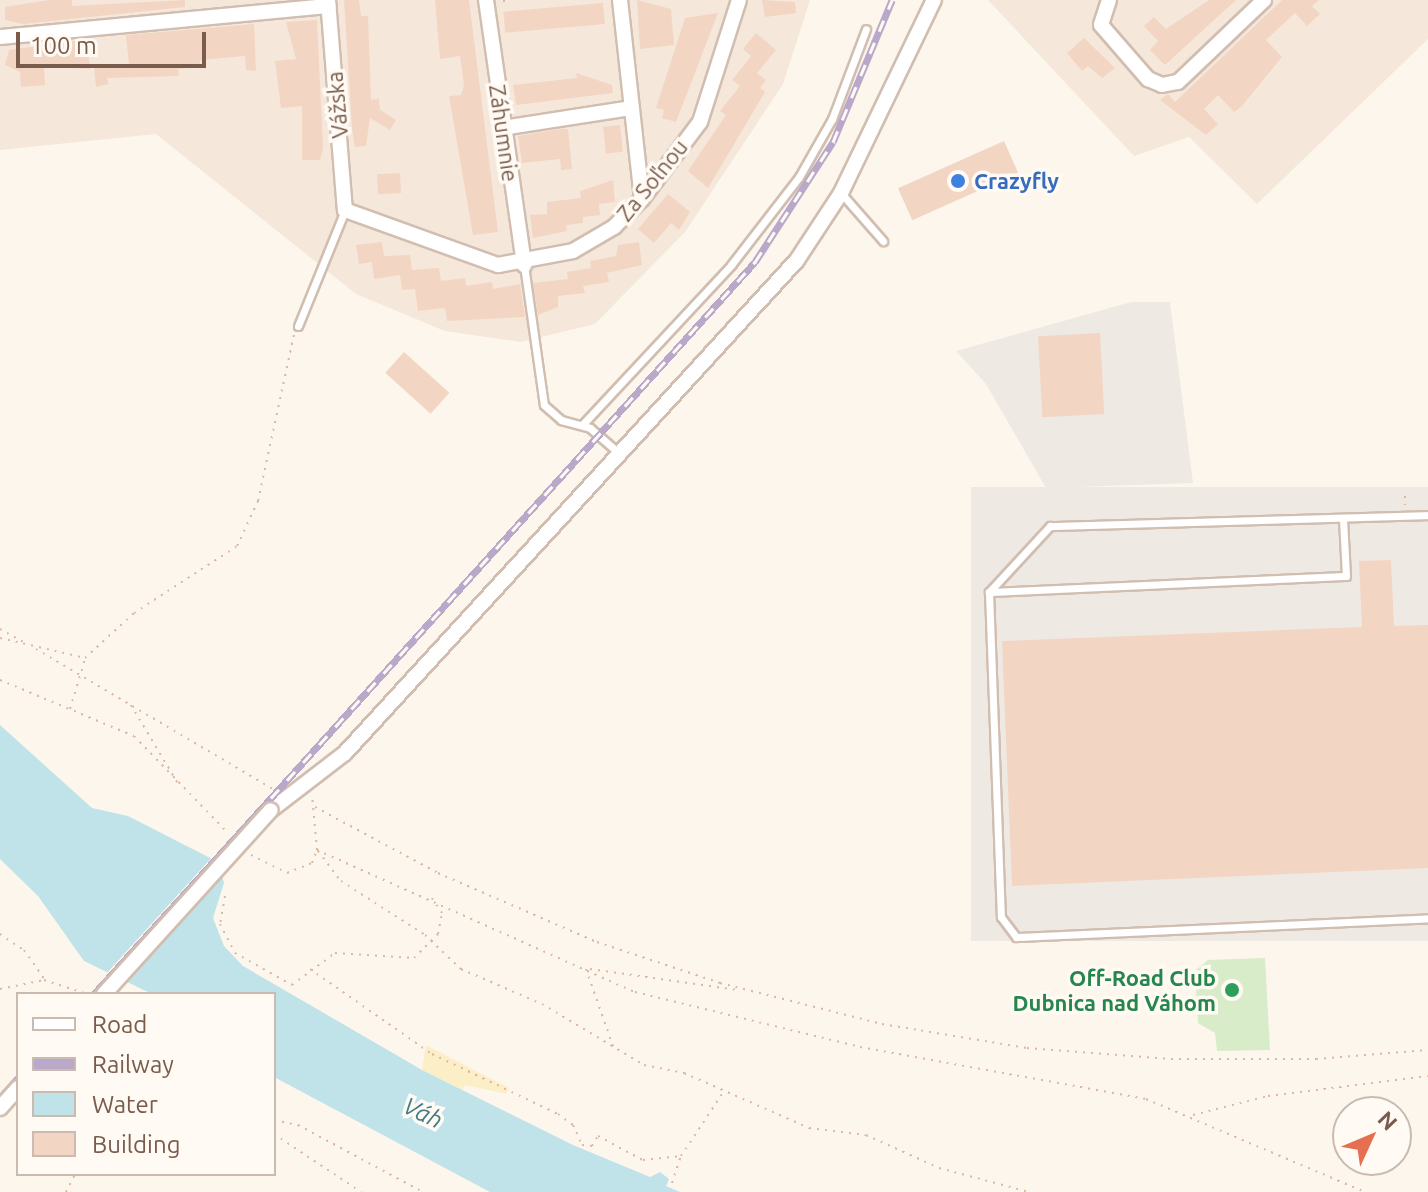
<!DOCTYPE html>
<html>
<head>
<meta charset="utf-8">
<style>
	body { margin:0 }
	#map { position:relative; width:1428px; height:1192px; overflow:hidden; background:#fdf6ec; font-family:Ubuntu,sans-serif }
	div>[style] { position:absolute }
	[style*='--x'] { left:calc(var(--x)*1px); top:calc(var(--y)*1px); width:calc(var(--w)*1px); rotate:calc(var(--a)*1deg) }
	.residential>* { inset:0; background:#f5e8da }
	.industrial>* { inset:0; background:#efe9e4; transform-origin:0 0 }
	.green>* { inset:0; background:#d8ecc9 }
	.sand>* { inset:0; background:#fcefc7 }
	.water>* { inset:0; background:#bfe3e8 }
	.pier>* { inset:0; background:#fdf6ec }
	.building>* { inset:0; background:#f3d5c3; transform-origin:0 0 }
	.path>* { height:2px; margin-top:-1px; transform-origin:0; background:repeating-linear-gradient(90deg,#d9b8a5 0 2px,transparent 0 8px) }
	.roads { filter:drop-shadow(2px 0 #d1beb0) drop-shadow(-2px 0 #d1beb0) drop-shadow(0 2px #d1beb0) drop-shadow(0 -2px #d1beb0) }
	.lane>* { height:7px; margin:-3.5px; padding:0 3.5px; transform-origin:3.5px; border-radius:3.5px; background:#fff }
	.street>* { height:14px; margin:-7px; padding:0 7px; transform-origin:7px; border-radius:7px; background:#fff }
	.rail>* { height:7px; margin-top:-3.5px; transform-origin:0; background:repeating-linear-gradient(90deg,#fffaf3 0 12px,#b9a8c9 0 24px); box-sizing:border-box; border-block:2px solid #b9a8c9 }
	.bridges { filter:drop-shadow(2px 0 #d1beb0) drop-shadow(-2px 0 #d1beb0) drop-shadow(0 2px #d1beb0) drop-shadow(0 -2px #d1beb0) }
	.street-bridge>* { height:14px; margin:-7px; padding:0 7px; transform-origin:7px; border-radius:7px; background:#fff }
	.dots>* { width:22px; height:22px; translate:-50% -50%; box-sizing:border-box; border:4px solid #fffaf3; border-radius:50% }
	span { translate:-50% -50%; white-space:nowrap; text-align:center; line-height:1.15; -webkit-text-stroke:7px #fffaf3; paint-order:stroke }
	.street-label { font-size:22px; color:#7a5c4d }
	.shop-label { font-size:22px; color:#366cbe; font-weight:700 }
	.left { translate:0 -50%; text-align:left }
	.leisure-label { font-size:22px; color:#27864d; font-weight:700 }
	.right { translate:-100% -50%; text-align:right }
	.water-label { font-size:24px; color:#437c86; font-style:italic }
	.legend { position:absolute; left:16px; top:992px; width:260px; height:184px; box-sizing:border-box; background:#fffaf3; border:2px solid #cabbb1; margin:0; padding:10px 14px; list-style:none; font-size:24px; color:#7a5c4d }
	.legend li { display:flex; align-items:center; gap:16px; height:40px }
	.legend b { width:40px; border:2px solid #cabbb1 }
	.north { position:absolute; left:1332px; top:1096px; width:80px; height:80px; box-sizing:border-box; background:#fffaf3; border:2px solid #cabbb1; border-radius:50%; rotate:46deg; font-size:22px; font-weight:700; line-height:32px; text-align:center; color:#7a5c4d }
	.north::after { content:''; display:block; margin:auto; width:28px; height:36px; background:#e76f51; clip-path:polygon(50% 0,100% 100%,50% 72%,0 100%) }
	.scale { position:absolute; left:16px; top:32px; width:190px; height:36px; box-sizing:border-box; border:4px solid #7a5c4d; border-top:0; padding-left:10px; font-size:24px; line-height:28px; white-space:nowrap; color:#7a5c4d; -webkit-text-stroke:6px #fffaf3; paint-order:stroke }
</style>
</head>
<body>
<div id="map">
	<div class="residential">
		<div style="clip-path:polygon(0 0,810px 0,783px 84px,685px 232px,595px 324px,521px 342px,445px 331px,356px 294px,156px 134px,0 150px)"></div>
		<div style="clip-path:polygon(988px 0,1428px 0,1428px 39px,1257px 204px,1189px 137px,1134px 156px)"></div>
	</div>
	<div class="industrial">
		<div style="clip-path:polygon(1131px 302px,1170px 302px,1193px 483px,1046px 488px,986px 384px,956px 351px)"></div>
		<div style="left:1428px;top:487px;width:454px;height:457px;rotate:90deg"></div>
	</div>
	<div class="green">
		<div style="clip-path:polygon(1265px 958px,1270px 1050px,1217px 1051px,1215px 1033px,1198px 1023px,1195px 971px,1208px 960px)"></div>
	</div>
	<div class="sand">
		<div style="clip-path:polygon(426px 1045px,509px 1088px,506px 1094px,465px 1085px,463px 1090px,422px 1070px)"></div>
	</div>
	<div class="water">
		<div style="clip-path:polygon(0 725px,92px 808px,128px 816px,218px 862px,224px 883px,213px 918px,224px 946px,243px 966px,422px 1070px,573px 1145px,650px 1177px,660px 1172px,669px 1179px,666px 1186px,680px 1192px,490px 1192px,274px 1077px,274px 994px,152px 994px,84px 961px,38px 896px,0 859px)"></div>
	</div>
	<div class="pier">
		<div style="clip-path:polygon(214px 855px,221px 859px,118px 982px,105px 975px)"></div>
	</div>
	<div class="building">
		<div style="clip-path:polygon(49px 0,72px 0,72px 6px,185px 0,185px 7px,23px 24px,5px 20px,5px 7px)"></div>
		<div style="clip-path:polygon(344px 0,359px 0,361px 16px,368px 16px,371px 100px,379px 99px,380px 110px,396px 120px,390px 130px,370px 118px,366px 146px,355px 147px,352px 129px)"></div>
		<div style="clip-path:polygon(435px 0,469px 0,498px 232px,473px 235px,449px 96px,461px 95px,464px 86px,460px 56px,440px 59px)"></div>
		<div style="clip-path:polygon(637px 0,671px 9px,674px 45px,640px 49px)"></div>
		<div style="clip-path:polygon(762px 0,795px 2px,796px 13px,765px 17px)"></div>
		<div style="clip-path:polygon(1209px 0,1236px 0,1165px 65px,1150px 50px,1158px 41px,1144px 26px,1154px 17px,1166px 29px)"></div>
		<div style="clip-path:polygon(1282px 0,1319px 0,1312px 6px,1320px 14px,1307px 26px,1295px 13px,1266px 40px,1282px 57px,1242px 106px,1234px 112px,1218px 95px,1204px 109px,1218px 124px,1206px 135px,1160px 100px,1168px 94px,1175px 102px)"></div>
		<div style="left:603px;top:3px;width:21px;height:100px;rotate:85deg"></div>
		<div style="clip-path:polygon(718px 13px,676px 122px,662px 118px,664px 110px,656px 108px,685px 18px)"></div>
		<div style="clip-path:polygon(317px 20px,323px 148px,320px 160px,302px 160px,302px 106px,281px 108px,275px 61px,296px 59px,286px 22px)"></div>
		<div style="clip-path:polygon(254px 24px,256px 71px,246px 70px,245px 56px,200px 60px,200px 67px,178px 69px,179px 76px,107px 78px,109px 84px,96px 87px,94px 67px,129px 65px,126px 35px)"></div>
		<div style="clip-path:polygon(756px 33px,776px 50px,757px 73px,766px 80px,760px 88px,765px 92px,708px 188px,688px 171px,726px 115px,720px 111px,740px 86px,732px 80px,751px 56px,743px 49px)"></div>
		<div style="clip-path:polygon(1084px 38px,1115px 68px,1102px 78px,1088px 66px,1082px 71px,1067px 53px)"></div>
		<div style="clip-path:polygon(87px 39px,90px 69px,44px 66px,45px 85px,21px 87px,20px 72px,5px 65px,9px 50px)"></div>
		<div style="clip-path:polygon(576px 73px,612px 85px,613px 93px,516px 105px,513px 85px,577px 78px)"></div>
		<div style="left:620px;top:125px;width:27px;height:17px;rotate:84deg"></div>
		<div style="clip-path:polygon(561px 129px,568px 129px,572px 169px,561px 170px,560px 159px,522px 163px,518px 136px)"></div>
		<div style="left:1004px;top:141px;width:35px;height:116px;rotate:66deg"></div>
		<div style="left:400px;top:173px;width:20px;height:23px;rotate:87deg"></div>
		<div style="clip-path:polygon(613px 180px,615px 202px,599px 204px,600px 215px,583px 217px,583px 223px,566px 225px,567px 231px,533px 238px,530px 215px,547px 214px,547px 202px,581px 198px,580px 191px)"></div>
		<div style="clip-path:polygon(668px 194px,690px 212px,679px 230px,671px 223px,654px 243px,638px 229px)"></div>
		<div style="clip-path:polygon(382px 242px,384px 256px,410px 255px,412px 270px,439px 268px,441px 281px,465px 278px,466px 286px,492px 282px,493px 289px,520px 284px,525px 317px,447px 321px,445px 308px,418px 311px,415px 289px,402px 290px,400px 275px,374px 279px,372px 262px,359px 264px,356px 245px)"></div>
		<div style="clip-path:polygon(639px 242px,642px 265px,607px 273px,609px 282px,583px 286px,585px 293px,558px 296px,558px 307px,538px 315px,533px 283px,568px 279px,567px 272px,591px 268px,590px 261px,616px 256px,618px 245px)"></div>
		<div style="left:1100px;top:333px;width:81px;height:62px;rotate:87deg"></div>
		<div style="left:404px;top:352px;width:61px;height:28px;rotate:42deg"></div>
		<div style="clip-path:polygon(1391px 560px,1394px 626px,1428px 625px,1428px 868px,1012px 886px,1002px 641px,1362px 627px,1359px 561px)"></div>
	</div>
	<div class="path">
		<div style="--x:504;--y:0;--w:5;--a:90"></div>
		<div style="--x:1405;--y:496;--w:9;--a:90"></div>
		<div style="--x:0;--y:629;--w:31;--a:29"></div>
		<div style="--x:0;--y:638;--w:87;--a:13.2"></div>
		<div style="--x:85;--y:658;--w:67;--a:-42.6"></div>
		<div style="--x:134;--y:613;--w:123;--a:-33"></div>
		<div style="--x:237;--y:546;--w:50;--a:-65"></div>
		<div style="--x:258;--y:501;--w:170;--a:-77.8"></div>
		<div style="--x:36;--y:649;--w:275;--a:30.6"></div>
		<div style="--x:0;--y:680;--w:145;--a:22.7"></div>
		<div style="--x:134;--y:736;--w:136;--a:45.9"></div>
		<div style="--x:131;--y:705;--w:90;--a:59.1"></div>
		<div style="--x:70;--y:709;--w:52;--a:-73.3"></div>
		<div style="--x:315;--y:807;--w:140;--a:28.2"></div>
		<div style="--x:438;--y:873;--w:173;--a:23.5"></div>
		<div style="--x:597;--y:942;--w:130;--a:18.4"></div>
		<div style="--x:720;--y:983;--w:167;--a:14.2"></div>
		<div style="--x:882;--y:1024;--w:147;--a:9.4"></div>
		<div style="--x:1027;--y:1048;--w:144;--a:4.4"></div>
		<div style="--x:1171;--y:1059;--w:145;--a:0"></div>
		<div style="--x:1316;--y:1059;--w:112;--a:-4.6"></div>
		<div style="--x:317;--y:850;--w:348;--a:24.1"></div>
		<div style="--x:635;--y:992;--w:232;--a:13.7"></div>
		<div style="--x:860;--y:1047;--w:291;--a:10.3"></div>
		<div style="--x:1146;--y:1099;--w:238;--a:23"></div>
		<div style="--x:318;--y:851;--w:38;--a:53"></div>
		<div style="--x:341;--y:881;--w:100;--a:32.7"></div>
		<div style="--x:425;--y:935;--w:50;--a:43.4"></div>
		<div style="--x:461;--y:969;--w:88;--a:23.4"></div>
		<div style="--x:542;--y:1004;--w:119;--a:30.9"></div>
		<div style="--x:644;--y:1065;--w:41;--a:11.3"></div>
		<div style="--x:684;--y:1073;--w:137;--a:23.7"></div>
		<div style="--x:809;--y:1128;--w:57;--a:7"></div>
		<div style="--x:866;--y:1135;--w:80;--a:24.3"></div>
		<div style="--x:939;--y:1168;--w:93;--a:14.9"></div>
		<div style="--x:251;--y:855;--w:40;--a:26.6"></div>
		<div style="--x:287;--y:873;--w:27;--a:-22"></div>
		<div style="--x:312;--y:863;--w:14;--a:-69"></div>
		<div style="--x:317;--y:850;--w:55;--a:-95.2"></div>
		<div style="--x:225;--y:896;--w:28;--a:100"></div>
		<div style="--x:220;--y:924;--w:33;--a:63"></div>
		<div style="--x:235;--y:953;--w:65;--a:29.3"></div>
		<div style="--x:292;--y:985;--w:54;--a:-36.7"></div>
		<div style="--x:335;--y:953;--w:79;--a:3.6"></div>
		<div style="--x:414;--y:958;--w:34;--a:-45"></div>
		<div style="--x:438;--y:934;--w:21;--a:-79"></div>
		<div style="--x:442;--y:913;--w:18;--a:-124"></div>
		<div style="--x:0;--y:934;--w:29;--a:34"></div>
		<div style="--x:24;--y:950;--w:35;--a:55"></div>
		<div style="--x:310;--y:969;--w:149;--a:34.9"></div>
		<div style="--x:432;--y:1054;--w:140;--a:25.5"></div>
		<div style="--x:558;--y:1114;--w:19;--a:36"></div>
		<div style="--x:573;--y:1125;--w:22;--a:66"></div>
		<div style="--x:582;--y:1145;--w:10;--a:6"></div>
		<div style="--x:592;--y:1146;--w:12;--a:-59"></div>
		<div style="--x:598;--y:1136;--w:51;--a:28.1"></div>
		<div style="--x:643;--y:1160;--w:38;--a:-6"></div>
		<div style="--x:586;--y:969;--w:82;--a:70.7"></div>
		<div style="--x:590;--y:969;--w:149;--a:8.1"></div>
		<div style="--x:0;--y:989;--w:45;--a:-11.6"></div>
		<div style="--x:44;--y:980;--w:45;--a:18"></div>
		<div style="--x:1193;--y:1115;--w:77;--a:-14.2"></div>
		<div style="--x:1268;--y:1096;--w:161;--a:-7.1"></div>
		<div style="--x:274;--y:1120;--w:25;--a:12"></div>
		<div style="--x:298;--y:1125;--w:142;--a:28.2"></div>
		<div style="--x:274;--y:1134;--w:105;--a:33.7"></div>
		<div style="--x:672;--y:1183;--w:28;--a:-72"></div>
		<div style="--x:681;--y:1156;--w:78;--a:-56.5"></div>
		<div style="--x:66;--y:1192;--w:20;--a:-63"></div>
	</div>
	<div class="roads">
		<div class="lane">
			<div style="--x:841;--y:193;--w:64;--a:48.8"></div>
			<div style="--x:524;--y:265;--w:141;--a:81.9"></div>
			<div style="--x:544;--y:405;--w:23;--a:41"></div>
			<div style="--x:561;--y:420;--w:30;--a:15"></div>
			<div style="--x:590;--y:428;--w:38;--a:41"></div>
			<div style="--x:298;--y:326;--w:125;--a:-67.9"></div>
			<div style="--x:582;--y:425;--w:219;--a:-47"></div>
			<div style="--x:731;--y:265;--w:111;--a:-52.3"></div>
			<div style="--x:799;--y:177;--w:67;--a:-60.4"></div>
			<div style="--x:832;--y:119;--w:96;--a:-69.3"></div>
			<div style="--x:1428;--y:515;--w:378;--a:178.3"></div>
			<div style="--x:1050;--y:526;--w:90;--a:132.7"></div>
			<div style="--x:989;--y:592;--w:325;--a:87.9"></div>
			<div style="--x:1001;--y:917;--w:25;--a:53"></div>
			<div style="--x:1016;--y:937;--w:412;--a:-2.6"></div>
			<div style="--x:989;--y:592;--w:357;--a:-2.6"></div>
			<div style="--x:1346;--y:576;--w:58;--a:-93"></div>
		</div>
		<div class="street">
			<div style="--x:328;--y:0;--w:211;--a:85.4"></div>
			<div style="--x:345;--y:210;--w:163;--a:19.8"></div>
			<div style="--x:498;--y:265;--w:76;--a:-10.6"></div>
			<div style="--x:573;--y:251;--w:48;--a:-30.3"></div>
			<div style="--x:614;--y:227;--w:40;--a:-45"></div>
			<div style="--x:642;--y:199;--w:96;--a:-53"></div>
			<div style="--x:700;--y:122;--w:128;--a:-72.3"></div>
			<div style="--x:486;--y:0;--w:268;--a:81.8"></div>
			<div style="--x:620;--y:0;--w:200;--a:83.7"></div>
			<div style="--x:1109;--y:0;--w:26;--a:108"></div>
			<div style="--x:1101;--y:25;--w:72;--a:49"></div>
			<div style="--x:1148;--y:79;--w:15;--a:23"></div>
			<div style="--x:1162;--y:85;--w:16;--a:-11"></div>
			<div style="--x:1178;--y:82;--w:119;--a:-43.6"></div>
			<div style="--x:0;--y:37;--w:330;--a:-5.4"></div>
			<div style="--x:502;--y:128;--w:131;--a:-8.8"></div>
			<div style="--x:271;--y:810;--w:93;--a:-37.6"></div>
			<div style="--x:345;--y:753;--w:669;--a:-47.48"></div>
			<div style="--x:797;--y:260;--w:80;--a:-56.7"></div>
			<div style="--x:841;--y:193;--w:214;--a:-64.3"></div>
		</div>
	</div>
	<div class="rail">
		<div style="--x:94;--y:994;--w:986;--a:-47.92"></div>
		<div style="--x:755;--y:262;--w:143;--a:-57"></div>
		<div style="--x:833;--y:142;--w:154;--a:-67.4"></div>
		<div style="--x:0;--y:1098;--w:27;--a:-48"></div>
	</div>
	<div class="bridges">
		<div class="street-bridge">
			<div style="--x:104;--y:994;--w:248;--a:-47.8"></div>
			<div style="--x:0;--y:1108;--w:27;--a:-48"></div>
		</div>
	</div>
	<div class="dots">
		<div style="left:958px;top:181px;background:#3f7fe0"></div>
		<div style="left:1232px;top:990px;background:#2e9e5b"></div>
	</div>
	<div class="street-label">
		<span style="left:337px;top:105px;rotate:-95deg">Vážska</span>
		<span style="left:504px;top:133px;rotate:82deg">Záhumnie</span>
		<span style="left:652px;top:180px;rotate:-51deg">Za Soľnou</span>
	</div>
	<div class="shop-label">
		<span class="left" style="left:974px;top:181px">Crazyfly</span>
	</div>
	<div class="leisure-label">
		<span class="right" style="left:1216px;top:990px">Off-Road Club<br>Dubnica nad Váhom</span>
	</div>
	<div class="water-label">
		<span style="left:423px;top:1113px;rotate:26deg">Váh</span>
	</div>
	<ul class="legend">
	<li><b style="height:10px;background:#fff"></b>Road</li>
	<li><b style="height:10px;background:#b9a8c9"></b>Railway</li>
	<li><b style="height:22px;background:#bfe3e8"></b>Water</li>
	<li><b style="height:22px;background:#f3d5c3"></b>Building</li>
	</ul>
	<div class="north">N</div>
	<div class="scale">100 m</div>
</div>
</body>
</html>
